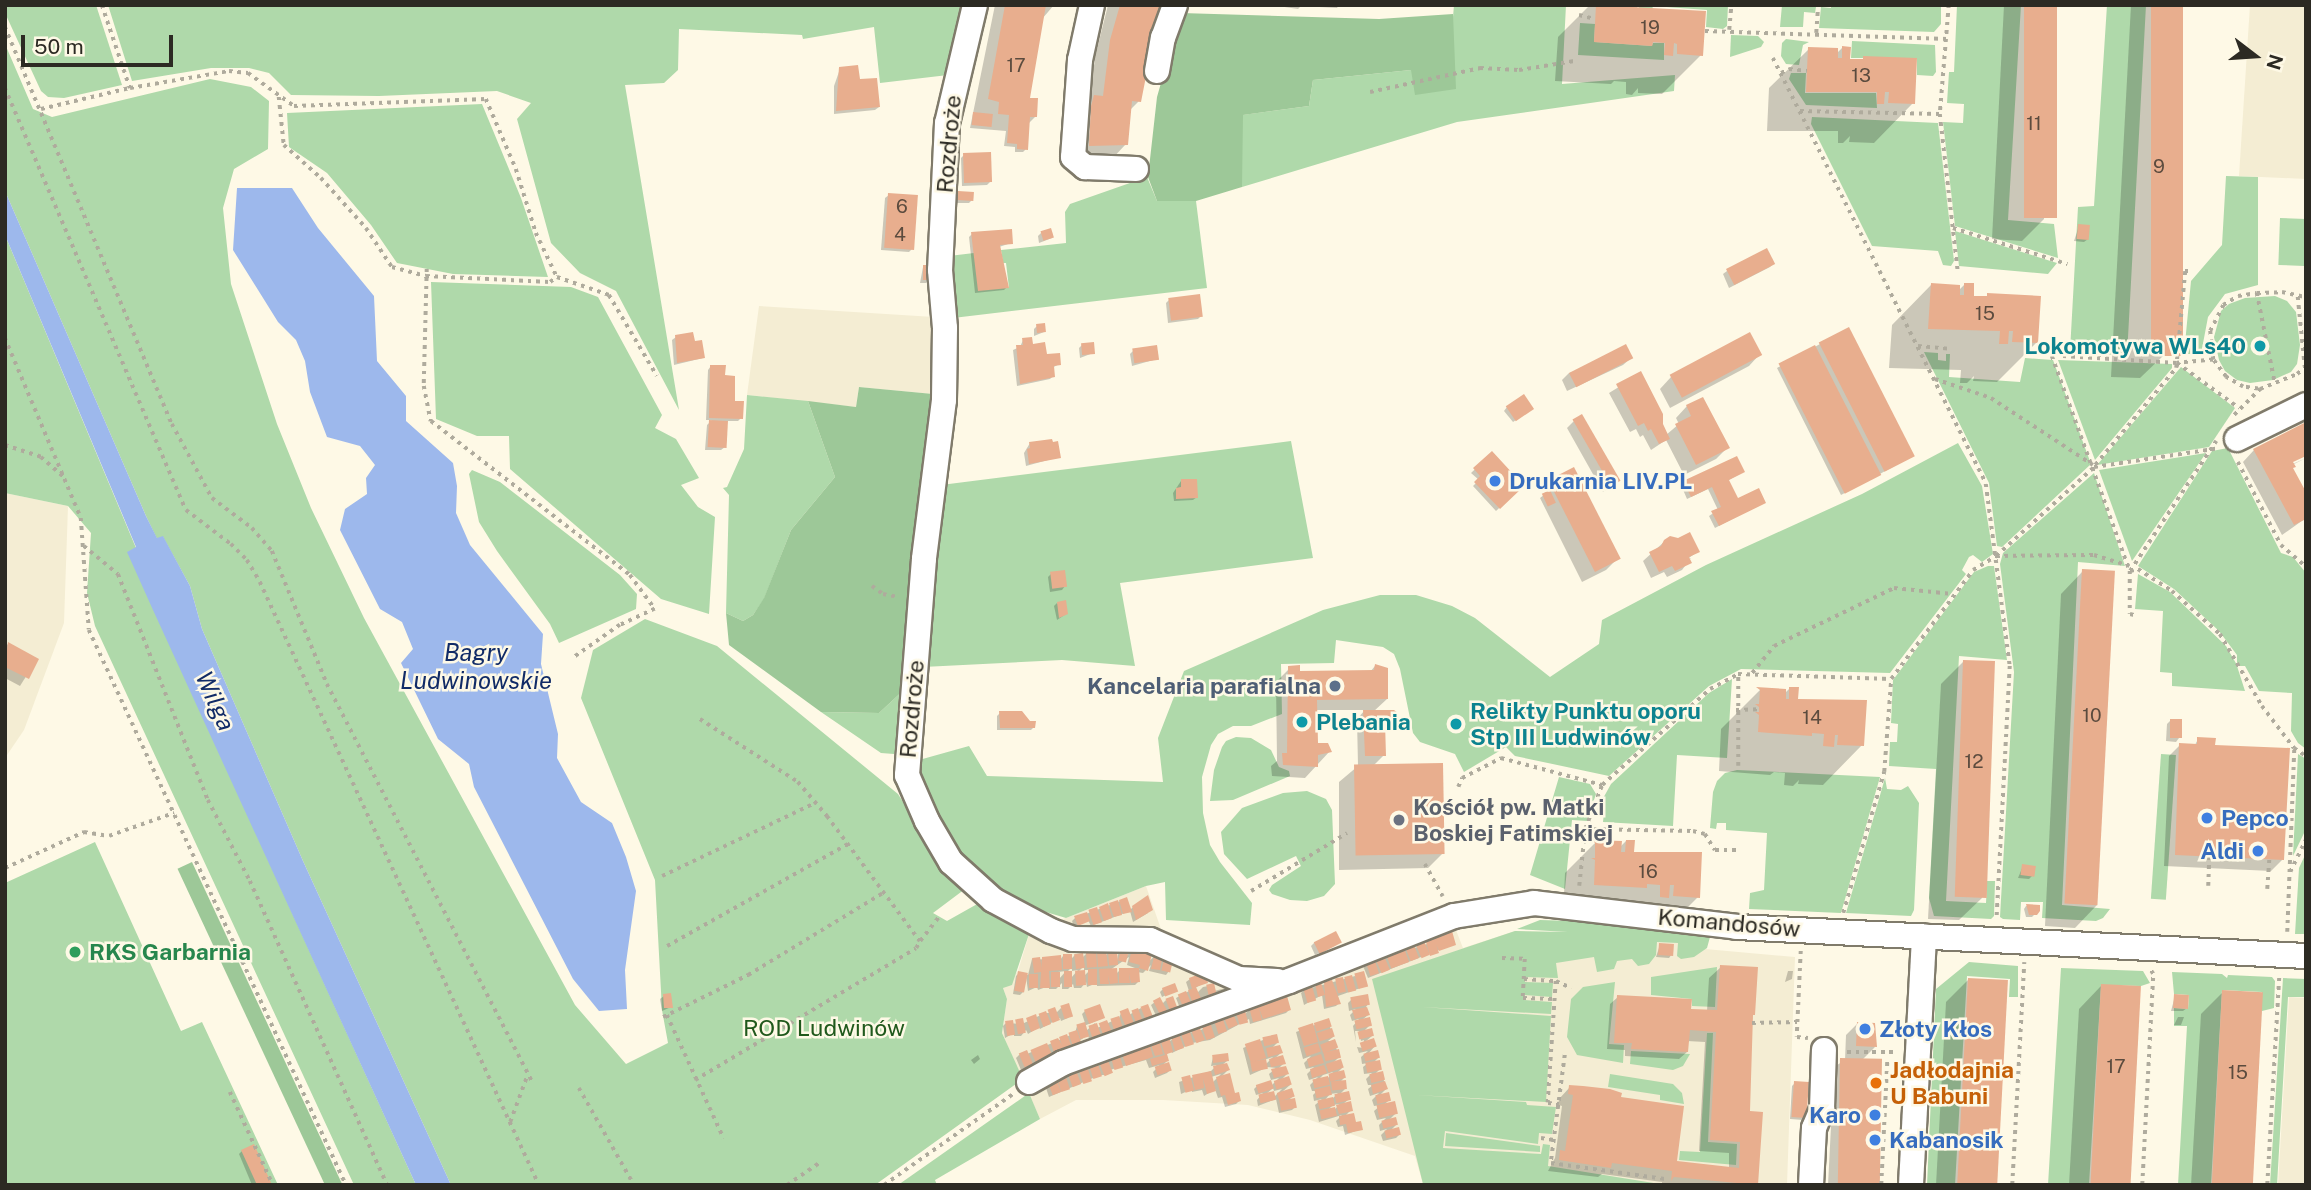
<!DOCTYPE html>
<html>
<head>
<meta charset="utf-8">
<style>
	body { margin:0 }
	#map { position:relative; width:2311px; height:1190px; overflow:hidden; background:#fef9e6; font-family:"Public Sans",sans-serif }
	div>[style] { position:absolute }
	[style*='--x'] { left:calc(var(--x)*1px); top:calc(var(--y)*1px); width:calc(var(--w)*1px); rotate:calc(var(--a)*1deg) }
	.built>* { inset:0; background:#f4edd3 }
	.green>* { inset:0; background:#afd9aa; transform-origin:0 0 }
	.forest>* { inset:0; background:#9dc898; transform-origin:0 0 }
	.water>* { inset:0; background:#9db8ec }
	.shadow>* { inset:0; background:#0003; transform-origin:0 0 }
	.building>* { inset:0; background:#e8ae8e; transform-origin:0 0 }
	.path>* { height:3.5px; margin-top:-1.75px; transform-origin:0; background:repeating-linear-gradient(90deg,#afab9d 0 3.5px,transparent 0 8.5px) }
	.roads { filter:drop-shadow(2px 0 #807b6b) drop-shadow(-2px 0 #807b6b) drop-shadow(0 2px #807b6b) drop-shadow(0 -2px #807b6b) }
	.minor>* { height:24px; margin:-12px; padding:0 12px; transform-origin:12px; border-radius:12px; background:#fff }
	.dots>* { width:19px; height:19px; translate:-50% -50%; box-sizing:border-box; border:4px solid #fef9e6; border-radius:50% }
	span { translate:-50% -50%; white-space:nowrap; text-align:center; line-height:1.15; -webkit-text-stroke:5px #fef9e6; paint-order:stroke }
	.number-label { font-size:19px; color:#5b4b3e }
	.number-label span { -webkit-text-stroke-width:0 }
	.street-label { font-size:23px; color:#2c2a23 }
	.culture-label { font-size:23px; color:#0d838f; font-weight:700 }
	.right { translate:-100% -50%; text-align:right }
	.left { translate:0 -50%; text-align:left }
	.shop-label { font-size:23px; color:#366cbe; font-weight:700 }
	.service-label { font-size:23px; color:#4e5e75; font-weight:700 }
	.worship-label { font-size:23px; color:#5b616d; font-weight:700 }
	.leisure-label { font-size:23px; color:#27864d; font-weight:700 }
	.park-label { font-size:23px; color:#20591c }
	.food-label { font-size:23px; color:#c56008; font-weight:700 }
	.water-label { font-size:24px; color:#112b67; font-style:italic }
	.frame { position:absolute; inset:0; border:7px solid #2c2a23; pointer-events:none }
	.north { position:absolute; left:2220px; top:21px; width:70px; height:70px; -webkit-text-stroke:5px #fef9e6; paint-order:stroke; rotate:107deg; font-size:19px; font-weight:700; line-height:28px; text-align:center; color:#2c2a23 }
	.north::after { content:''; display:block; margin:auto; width:24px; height:32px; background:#2c2a23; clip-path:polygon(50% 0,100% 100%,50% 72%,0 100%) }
	.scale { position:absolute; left:21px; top:35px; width:152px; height:32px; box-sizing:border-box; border:4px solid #2c2a23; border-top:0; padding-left:9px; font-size:21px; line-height:24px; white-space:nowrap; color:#2c2a23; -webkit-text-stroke:5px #fef9e6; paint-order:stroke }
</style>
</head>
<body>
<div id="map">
	<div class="built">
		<div style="clip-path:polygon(2250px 5px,2306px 5px,2306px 179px,2239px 176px)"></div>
		<div style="clip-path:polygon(759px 306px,934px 317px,933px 394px,859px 387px,856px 407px,747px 395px)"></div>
		<div style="clip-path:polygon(5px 493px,68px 506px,64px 623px,24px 730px,5px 758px)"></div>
		<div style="clip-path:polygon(1146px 886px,1162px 932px,1269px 993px,1454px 925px,1463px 948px,1515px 931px,1697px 937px,1705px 949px,1795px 957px,1787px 1185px,1423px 1184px,1415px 1156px,1310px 1120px,1248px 1105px,1163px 1100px,1076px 1100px,1040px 1119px,1002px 1033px,1007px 999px,1003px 988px,1018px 971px,1031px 928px,1066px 918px)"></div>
		<div style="clip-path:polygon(2289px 997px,2306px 998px,2306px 1185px,2278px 1185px)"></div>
	</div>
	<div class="green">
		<div style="clip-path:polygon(5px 5px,96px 5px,122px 85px,64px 98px,48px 97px,41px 91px,5px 13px)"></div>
		<div style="clip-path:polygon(108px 5px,964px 5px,948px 75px,880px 83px,874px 27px,803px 39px,802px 35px,679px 29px,678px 70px,664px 83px,625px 85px,679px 410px,616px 291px,580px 273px,551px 243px,517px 119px,531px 103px,497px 91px,379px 96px,291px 95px,269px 73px,249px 68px,211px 68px,132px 81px)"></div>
		<div style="clip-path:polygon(1454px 5px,1566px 5px,1562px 84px,1675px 75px,1674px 91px,1457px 122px,1242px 187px,1242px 115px,1309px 106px,1313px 80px,1411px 70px,1453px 17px)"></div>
		<div style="clip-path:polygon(1639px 5px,1728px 5px,1727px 26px,1723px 29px,1706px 27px,1707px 10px,1653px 6px,1652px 10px,1639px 9px)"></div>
		<div style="clip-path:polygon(1782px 5px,1816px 7px,1815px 13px,1804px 12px,1803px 27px,1780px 27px)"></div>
		<div style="clip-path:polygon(1831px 5px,1941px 5px,1941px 24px,1934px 32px,1819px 28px,1821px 7px,1831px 8px)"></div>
		<div style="clip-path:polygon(1957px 5px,2021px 5px,2008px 220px,2054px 224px,2058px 258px,1955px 226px,1943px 122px,1963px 123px,1964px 104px,1947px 103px,1949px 72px,1954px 72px)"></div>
		<div style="clip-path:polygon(2107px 5px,2146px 5px,2127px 356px,2070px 351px,2078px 207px,2094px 206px)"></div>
		<div style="clip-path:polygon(1580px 23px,1595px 24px,1594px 42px,1652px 46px,1653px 43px,1664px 43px,1664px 60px,1578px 55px)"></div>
		<div style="clip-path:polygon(1731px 35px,1758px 36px,1764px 42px,1761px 47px,1730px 57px)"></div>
		<div style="clip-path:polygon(1786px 39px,1809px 42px,1803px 45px,1799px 65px,1786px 64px,1781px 56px,1782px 43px)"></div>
		<div style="clip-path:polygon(1852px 41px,1935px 45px,1936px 72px,1933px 76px,1917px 75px,1917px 58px,1851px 58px)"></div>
		<div style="clip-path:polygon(5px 44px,33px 109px,52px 117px,210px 79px,251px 87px,269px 101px,268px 149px,234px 169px,223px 208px,231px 284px,277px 424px,311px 508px,364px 618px,575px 1005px,626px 1064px,668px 1043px,662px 1010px,655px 880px,581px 698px,593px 650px,645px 619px,717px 646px,898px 794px,945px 869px,965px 889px,933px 913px,947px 921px,979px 903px,1031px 928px,1012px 985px,1003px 988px,1007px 999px,1002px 1033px,1023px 1079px,875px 1185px,451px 1185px,303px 861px,202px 629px,190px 586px,163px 537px,157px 539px,146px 516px,5px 191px)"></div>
		<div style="clip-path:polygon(1791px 73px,1806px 73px,1805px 93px,1876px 93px,1877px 108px,1806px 105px,1789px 79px)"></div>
		<div style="clip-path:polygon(482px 104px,521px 198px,548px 277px,453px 274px,397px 263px,371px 225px,327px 173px,289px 147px,287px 113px)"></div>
		<div style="clip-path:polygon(1812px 117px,1938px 123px,1954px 261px,1951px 266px,1943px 265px,1938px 251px,1872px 246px,1811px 124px)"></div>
		<div style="clip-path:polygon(2226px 176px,2258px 177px,2258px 285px,2225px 294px,2208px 317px,2201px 354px,2184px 354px,2191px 281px,2222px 245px)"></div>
		<div style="clip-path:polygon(1147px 177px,1157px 201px,1196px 201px,1207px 288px,953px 318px,949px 256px,974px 253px,1009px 288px,1006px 263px,1003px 263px,1001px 250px,1066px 243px,1065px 212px,1070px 204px)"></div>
		<div style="left:2280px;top:218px;width:26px;height:47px;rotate:2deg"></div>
		<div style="clip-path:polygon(1955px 231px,2057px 263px,2048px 274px,1959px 266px)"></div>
		<div style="clip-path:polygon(5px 235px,136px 548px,128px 552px,416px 1185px,354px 1185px,95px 626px,87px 593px,91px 533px,68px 506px,5px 493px)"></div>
		<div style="clip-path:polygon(431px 282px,571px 287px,598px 297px,662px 415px,655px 428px,676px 439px,699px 478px,681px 485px,698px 507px,715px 517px,709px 614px,661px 599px,510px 469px,509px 436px,477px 436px,436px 419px)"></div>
		<div style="clip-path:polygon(2275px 296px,2287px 301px,2296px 312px,2300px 345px,2297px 364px,2291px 372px,2273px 380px,2250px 383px,2237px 380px,2225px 371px,2219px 360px,2214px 337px,2221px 311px,2229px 304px,2245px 298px)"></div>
		<div style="clip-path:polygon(1924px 352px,1938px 353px,1938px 360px,1946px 361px,1946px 354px,1950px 354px,1949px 377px,2020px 382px,2025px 358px,2053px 360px,2091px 464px,2002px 547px,1997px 546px,1989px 483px)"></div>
		<div style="clip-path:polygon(2058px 360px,2172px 364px,2172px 368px,2095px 460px)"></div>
		<div style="clip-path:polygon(2181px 367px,2235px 408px,2209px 447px,2097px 465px)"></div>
		<div style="clip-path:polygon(747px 395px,808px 401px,835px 477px,791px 530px,764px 599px,753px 615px,743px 621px,726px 613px,729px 495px,723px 488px,727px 487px,744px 449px)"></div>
		<div style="clip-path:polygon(1291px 441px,1313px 558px,1120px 583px,1135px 666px,1062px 660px,923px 667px,941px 485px)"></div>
		<div style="clip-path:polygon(1958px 443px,1982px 486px,1993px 554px,1982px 562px,1973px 555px,1969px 557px,1962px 570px,1966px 574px,1890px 673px,1741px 669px,1709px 686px,1609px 776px,1515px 756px,1506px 747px,1464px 772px,1455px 754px,1420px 742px,1413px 733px,1400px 669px,1394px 654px,1383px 647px,1336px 640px,1334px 663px,1281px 664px,1282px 714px,1251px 726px,1233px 726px,1218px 734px,1211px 745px,1202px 777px,1203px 813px,1210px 845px,1220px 862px,1252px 903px,1250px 925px,1166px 920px,1165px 882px,1146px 886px,1066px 918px,1019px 904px,1002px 896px,950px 844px,921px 777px,919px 760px,969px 746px,987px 776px,1163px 782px,1158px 738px,1184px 671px,1323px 610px,1380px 595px,1416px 595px,1452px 606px,1475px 618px,1550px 677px,1599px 644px,1602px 620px,1706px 565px,1862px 494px)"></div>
		<div style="clip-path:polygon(2228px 448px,2281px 553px,2293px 557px,2306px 573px,2306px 749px,2298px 743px,2291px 731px,2292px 693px,2259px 691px,2245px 666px,2237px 666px,2245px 691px,2172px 686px,2172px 673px,2160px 672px,2163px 611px,2135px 609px,2138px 574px,2170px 592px,2226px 646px,2237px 665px,2237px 655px,2219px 631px,2174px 589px,2138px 566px,2212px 451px)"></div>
		<div style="clip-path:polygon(2206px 453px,2132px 561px,2099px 470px)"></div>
		<div style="clip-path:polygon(472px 470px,500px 482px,620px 575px,637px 594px,636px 609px,559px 643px,550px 624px,497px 551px,479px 522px,469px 474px)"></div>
		<div style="clip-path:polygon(2094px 473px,2125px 566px,2078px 562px,2062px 905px,2110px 909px,2103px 918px,2096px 921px,2042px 918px,2043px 902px,2021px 902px,2020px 920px,2003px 919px,2000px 917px,2014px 672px,2000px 564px,2003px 553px)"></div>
		<div style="clip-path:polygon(1988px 566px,1994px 566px,2007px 660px,1959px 656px,1946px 901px,1986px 903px,1987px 881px,1995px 881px,1994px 916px,1991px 919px,1934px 916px,1929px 898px,1936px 769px,1889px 766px,1890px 742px,1897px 742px,1898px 724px,1891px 723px,1893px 680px,1974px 572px)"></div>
		<div style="clip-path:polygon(1732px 679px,1727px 758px,1677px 755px,1673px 826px,1603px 822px,1604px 812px,1596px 811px,1611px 784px,1709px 693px)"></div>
		<div style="clip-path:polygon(907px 687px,901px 742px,894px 754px,881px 753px,821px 712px,879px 713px)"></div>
		<div style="clip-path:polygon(1236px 737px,1251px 738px,1271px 750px,1279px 767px,1289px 771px,1290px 776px,1233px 800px,1210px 801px,1214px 770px,1222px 747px,1226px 741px)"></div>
		<div style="left:2161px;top:754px;width:15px;height:145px;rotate:4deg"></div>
		<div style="clip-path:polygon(2298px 754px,2306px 759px,2306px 829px,2293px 856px)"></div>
		<div style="clip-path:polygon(1737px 770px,1880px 777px,1841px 913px,1749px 909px,1750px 893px,1764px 890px,1767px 833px,1726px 830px,1726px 823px,1717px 823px,1716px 829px,1710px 828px,1713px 792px,1717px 781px,1725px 773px)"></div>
		<div style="clip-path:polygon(1559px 777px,1590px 784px,1596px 794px,1587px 821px,1572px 820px,1565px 889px,1530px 875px)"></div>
		<div style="clip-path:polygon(1885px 778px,1887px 789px,1901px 790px,1908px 786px,1919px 803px,1914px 910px,1911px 916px,1846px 913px)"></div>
		<div style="clip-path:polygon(1307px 791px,1326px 799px,1332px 810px,1335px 884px,1324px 896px,1307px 901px,1290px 900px,1272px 894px,1269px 890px,1272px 885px,1301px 866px,1296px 856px,1247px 879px,1224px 854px,1221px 832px,1242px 808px,1283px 793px)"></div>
		<div style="clip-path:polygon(95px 842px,181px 1031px,202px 1022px,278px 1185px,5px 1185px,5px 883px)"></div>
		<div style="clip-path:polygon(2306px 853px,2306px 934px,2295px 934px,2299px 868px)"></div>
		<div style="clip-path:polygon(1540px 920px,1699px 925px,1710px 937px,1707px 948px,1694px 957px,1681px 959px,1677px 956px,1678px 943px,1657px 942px,1656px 955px,1649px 964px,1638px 966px,1632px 959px,1617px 961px,1614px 969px,1597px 972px,1594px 957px,1556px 963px,1558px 978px,1525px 977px,1525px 982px,1553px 983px,1552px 997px,1524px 995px,1524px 1000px,1552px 1002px,1551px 1014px,1422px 1007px,1551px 1016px,1546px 1102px,1416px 1095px,1526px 1102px,1527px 1105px,1556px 1107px,1552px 1134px,1539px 1133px,1538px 1144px,1445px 1131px,1443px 1148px,1541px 1154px,1543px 1144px,1550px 1145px,1548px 1166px,1666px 1185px,1423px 1184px,1372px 979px,1515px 931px,1568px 932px,1517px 929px)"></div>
		<div style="clip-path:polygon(1969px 962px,2018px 966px,2018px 997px,2009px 997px,2010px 979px,1967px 976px,1955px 1185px,1927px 1185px,1936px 989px)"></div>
		<div style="clip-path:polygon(1717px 967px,1715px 1007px,1692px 1006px,1692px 999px,1651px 995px,1651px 977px)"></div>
		<div style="clip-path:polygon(2061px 968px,2143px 971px,2150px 983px,2141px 986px,2101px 985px,2089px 1185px,2048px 1185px)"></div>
		<div style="clip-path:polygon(2172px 972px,2222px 974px,2227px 978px,2228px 975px,2272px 977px,2275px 981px,2274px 1008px,2262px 1011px,2262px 992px,2222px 990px,2211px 1185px,2178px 1185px,2187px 1026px,2174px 1026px,2174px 1008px,2188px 1009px,2189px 995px,2174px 994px)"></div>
		<div style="clip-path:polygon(2283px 978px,2306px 979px,2306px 997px,2288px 997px,2277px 1185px,2270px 1185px)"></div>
		<div style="clip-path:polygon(1615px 982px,1609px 1044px,1624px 1045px,1623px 1063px,1577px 1055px,1567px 1037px,1571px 999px,1583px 987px)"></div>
		<div style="clip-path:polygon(1707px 1033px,1713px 1033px,1708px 1142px,1737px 1144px,1736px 1165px,1679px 1160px,1680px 1151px,1700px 1152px)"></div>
		<div style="clip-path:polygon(1631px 1051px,1690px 1054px,1683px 1066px,1673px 1070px,1630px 1064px)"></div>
		<div style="clip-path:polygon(1610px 1074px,1673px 1084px,1682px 1093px,1684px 1104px,1660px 1100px,1660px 1095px,1608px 1087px)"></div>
		<div style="clip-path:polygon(1029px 1093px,1040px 1119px,935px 1180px,937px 1185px,898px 1185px)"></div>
		<div style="clip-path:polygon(1446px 1133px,1540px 1146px,1540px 1152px,1445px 1146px)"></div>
	</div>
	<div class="forest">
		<div style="clip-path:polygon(1181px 13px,1379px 19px,1453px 14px,1456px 89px,1415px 95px,1411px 70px,1313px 80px,1309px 106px,1243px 115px,1242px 187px,1196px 201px,1157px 201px,1148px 177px,1157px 97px)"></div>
		<div style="clip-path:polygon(859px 387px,933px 394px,907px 687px,879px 713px,821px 712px,729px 645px,726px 613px,743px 621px,753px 615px,764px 598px,791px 530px,835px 477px,808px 401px,856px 407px)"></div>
		<div style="left:192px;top:862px;width:356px;height:16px;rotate:65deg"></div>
	</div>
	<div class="water">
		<div style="clip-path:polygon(237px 188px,292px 188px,318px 228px,374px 296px,377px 361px,406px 396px,406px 421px,453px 463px,457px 486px,456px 513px,470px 545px,543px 634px,541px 664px,558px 734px,557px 758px,581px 802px,612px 823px,626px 857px,636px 891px,625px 970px,627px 1009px,599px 1011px,573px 979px,474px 787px,469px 764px,438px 739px,401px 663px,413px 649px,402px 622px,380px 609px,340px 530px,345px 509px,367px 494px,366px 478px,375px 465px,360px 446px,327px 437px,310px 392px,305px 361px,296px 340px,278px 322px,233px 250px)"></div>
		<div style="clip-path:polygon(5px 191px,146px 516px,157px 538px,163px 536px,190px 586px,202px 629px,303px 861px,451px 1185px,416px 1185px,153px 610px,127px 552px,136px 547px,5px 235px)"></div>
	</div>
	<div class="shadow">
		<div style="clip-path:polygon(995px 5px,1054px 5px,1042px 19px,1028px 99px,1036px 116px,1028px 124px,1026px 149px,1023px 152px,1015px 152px,1015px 147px,1004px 146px,1006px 131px,970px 128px)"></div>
		<div style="clip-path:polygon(1108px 5px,1159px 5px,1139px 101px,1129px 111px,1126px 144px,1111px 160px,1074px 161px,1079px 112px,1090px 101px,1095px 57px)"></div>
		<div style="clip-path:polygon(1271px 5px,1339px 5px,1337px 8px,1301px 6px,1298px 9px)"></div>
		<div style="clip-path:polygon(1590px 5px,1637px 5px,1637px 11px,1701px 55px,1662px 94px,1638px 93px,1638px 88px,1632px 95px,1626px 94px,1626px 82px,1614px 81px,1611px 84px,1555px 81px,1558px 37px)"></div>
		<div style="clip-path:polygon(2004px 5px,2055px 5px,2044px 219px,2022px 241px,1992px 239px)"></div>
		<div style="clip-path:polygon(2131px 5px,2181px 5px,2163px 356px,2140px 378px,2111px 377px)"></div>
		<div style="clip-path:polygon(1842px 48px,1849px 60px,1861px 61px,1864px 58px,1913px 103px,1874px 143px,1849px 142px,1850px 136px,1843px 143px,1838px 143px,1838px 131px,1767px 131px,1769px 88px,1809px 49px,1836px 54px)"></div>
		<div style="clip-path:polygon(840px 69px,858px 81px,879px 107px,875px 110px,834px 114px,834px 86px)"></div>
		<div style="clip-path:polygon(964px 155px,990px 182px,987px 185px,962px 186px,961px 158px)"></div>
		<div style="clip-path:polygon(959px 193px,972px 200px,969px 203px,956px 203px)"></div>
		<div style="clip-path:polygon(889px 195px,912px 249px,909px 252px,881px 250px,885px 198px)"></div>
		<div style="clip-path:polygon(2079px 226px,2088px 239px,2084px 242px,2074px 241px)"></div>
		<div style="clip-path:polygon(1041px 233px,1052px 238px,1039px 243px,1038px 236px)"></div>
		<div style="clip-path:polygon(972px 234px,1011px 243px,999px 247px,1007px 287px,1004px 290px,975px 293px,969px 237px)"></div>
		<div style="clip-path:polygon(1767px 251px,1773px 264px,1770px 267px,1729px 288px,1723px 274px,1727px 271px)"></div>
		<div style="clip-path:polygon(923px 267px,930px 280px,926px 283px,920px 283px)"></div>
		<div style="clip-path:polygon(1965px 284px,1972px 297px,1985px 298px,1988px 295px,2037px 342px,1997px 382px,1973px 381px,1974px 376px,1967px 383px,1960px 383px,1961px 370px,1889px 368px,1892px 325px,1931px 285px,1958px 291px)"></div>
		<div style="clip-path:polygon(1169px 300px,1201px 316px,1198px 319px,1168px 323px,1166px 303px)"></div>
		<div style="clip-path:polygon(1037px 326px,1044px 332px,1034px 336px,1034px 329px)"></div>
		<div style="clip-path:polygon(676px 337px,693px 343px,703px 358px,674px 365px,672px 340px)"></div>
		<div style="clip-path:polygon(1023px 340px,1059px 364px,1052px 368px,1053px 376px,1050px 379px,1017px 386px,1013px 350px,1020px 347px)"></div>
		<div style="clip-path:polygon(1820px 344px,1913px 456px,1841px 495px,1777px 368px)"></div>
		<div style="clip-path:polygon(1082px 345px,1093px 353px,1080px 358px,1079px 348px)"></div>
		<div style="clip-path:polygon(1133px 351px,1157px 359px,1132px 366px,1130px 354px)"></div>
		<div style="clip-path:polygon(1760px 354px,1749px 366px,1670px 408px,1660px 389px,1671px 377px)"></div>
		<div style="clip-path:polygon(1631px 358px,1623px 365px,1567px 391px,1562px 380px,1569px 373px)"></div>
		<div style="clip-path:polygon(711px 366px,723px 377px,741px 418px,738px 421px,726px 421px,725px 447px,721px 450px,705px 450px,707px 425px,712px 420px,706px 420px,708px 370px)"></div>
		<div style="clip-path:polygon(1640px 374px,1666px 435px,1679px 424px,1676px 418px,1687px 406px,1728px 447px,1716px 459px,1684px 475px,1666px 440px,1651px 450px,1643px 435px,1640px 437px,1636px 429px,1630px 432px,1609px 393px)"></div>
		<div style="clip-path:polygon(1507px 407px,1528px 412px,1513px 422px,1504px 411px)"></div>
		<div style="clip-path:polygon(1574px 421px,1618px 481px,1603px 492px,1567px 428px)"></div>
		<div style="clip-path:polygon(1030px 443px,1059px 457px,1026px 466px,1024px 453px)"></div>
		<div style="clip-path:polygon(2254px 450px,2284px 468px,2306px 458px,2290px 466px,2306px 518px,2282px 535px,2243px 462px)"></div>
		<div style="clip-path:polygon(1492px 453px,1519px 489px,1496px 511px,1473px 486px,1479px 480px,1471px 473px)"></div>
		<div style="clip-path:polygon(1573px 470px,1617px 559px,1606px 570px,1582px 582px,1540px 498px,1549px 491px,1546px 485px,1549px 482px)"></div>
		<div style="clip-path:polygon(1743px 472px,1727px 481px,1737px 500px,1764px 502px,1715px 528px,1709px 516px,1718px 510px,1708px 489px,1687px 499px,1681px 485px)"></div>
		<div style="clip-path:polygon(1181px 481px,1197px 497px,1193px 500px,1174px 501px,1173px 493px)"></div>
		<div style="clip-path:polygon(1679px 540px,1697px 552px,1682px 563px,1691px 558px,1682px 570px,1667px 577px,1664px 572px,1651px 578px,1643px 561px,1665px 541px)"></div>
		<div style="clip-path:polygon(2083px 571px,2097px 905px,2075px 928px,2045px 926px,2061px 594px)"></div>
		<div style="clip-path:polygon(1051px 574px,1065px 586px,1062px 590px,1050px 592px,1048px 577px)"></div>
		<div style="clip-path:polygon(1057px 603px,1066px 614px,1057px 620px,1054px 606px)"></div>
		<div style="clip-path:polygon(8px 644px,37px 659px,20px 686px,5px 678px,5px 647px)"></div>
		<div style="clip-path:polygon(1964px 661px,1982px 898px,1959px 920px,1928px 919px,1941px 684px)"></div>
		<div style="clip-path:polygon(1375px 666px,1387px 699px,1373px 712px,1395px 720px,1384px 728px,1384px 755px,1373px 766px,1443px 853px,1428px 868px,1339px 870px,1339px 782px,1358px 766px,1357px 719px,1365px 710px,1316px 710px,1316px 745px,1330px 751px,1305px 778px,1272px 776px,1271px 766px,1277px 761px,1276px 682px,1291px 667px,1298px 673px,1370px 672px)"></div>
		<div style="clip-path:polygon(1790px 688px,1796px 701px,1862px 745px,1823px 785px,1798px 784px,1799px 780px,1793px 786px,1784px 785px,1785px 773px,1774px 772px,1770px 775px,1719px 771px,1721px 729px,1761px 689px,1784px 694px)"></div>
		<div style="clip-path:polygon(1000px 713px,1034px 727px,1031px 730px,997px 730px,997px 716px)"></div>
		<div style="clip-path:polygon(2171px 720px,2179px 738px,2176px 742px,2166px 741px,2167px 724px)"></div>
		<div style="clip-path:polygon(2198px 739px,2214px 746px,2283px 859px,2271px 871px,2164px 866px,2169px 756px,2180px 745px,2195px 745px)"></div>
		<div style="left:1555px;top:798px;width:3px;height:10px;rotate:45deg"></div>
		<div style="clip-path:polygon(1626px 841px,1632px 854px,1698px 897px,1667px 928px,1643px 922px,1636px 928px,1629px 928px,1630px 916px,1563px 916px,1565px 873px,1596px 842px,1619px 848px)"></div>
		<div style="clip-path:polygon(2023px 866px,2032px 876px,2029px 879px,2018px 878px)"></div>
		<div style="clip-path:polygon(1126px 899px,1130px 910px,1133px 907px,1148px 913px,1133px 922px,1130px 911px,1091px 926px,1088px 920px,1074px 927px,1072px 921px,1075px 918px)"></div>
		<div style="clip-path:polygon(2026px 906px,2039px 906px,2039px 910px,2032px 917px,2026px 917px,2024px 909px)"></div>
		<div style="clip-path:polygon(1314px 943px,1336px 945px,1315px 955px,1311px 946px)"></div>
		<div style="clip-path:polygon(1427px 944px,1454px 944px,1368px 978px,1363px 966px,1367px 963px)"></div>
		<div style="clip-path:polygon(1660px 945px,1672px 954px,1669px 958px,1656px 957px)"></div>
		<div style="clip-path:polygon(evenodd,1119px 950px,1126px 956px,1133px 950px,1148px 962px,1156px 955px,1172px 959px,1169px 971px,1166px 975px,1149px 971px,1151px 965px,1143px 973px,1137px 972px,1138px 982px,1135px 985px,1097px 986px,1097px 983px,1087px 987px,1086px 982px,1081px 988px,1074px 988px,1073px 984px,1068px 989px,1062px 989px,1062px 983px,1056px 989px,1049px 989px,1049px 986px,1038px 990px,1037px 987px,1028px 991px,1026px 976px,1023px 992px,1020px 995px,1013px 994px,1016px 976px,1019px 973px,1028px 975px,1032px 959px,1060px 960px,1063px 956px,1070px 960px,1075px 955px,1082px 958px,1086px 954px,1105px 953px,1105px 956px,1109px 952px,1117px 960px,1119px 950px,1129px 957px,1127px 965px,1140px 970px,1120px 970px,1116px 974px,1110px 970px,1129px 957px,1119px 950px,1084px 966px,1084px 970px,1090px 970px,1084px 976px,1078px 972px,1084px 966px,1119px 950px,1072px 967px,1072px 971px,1078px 970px,1071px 978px,1066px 973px,1072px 967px,1119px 950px,1066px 971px,1059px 979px,1058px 972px,1066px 971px)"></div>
		<div style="clip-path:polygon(1721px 967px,1751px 1017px,1748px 1113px,1756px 1185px,1662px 1185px,1662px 1182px,1602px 1174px,1598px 1177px,1548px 1171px,1555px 1158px,1562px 1106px,1558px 1105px,1559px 1099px,1570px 1087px,1619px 1099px,1675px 1162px,1729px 1168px,1729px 1153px,1699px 1151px,1705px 1042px,1687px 1041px,1687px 1052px,1679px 1059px,1625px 1056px,1625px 1050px,1607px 1049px,1610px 1004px,1618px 997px,1689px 1013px,1707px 1011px,1709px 978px)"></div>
		<div style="clip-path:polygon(1788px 971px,1793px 971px,1792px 979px,1785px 982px)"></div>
		<div style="clip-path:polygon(1355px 976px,1366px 986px,1338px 996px,1339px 1003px,1336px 1006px,1324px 1009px,1322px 995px,1304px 1005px,1301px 993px,1304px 990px)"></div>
		<div style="clip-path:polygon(1190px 979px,1206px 982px,1195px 988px,1197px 993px,1203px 987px,1213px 985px,1214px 991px,1230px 987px,1231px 992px,1181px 1011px,1176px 998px,1189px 991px,1186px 982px)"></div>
		<div style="clip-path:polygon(1969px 979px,1995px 1185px,1936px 1185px,1946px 1002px)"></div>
		<div style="clip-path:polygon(2101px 986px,2128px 1185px,2069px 1185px,2079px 1009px)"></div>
		<div style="clip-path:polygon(1163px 989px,1176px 990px,1162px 997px,1160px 992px)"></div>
		<div style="clip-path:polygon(2223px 992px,2250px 1185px,2191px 1185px,2201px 1014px)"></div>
		<div style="clip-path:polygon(664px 996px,671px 1007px,662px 1011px,660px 999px)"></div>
		<div style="clip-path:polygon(2175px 996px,2187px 1008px,2183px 1011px,2171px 1011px)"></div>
		<div style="clip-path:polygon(1285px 998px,1289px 1010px,1286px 1013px,1250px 1024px,1249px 1019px,1210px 1040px,1192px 1043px,1172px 1053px,1171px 1051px,1165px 1055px,1167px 1061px,1160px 1068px,1170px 1070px,1167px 1073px,1155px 1078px,1153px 1072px,1160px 1065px,1149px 1068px,1146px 1060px,1106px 1071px,1109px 1073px,1107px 1075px,1100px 1075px,1049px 1097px,1045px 1085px,1089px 1065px,1097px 1066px,1111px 1057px,1151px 1043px,1167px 1039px,1168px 1042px,1182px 1034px,1199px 1031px,1236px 1011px,1244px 1015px,1250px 1009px)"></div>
		<div style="clip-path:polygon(1159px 999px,1162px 1004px,1166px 1000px,1176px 1010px,1158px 1020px,1151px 1005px)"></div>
		<div style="clip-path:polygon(1351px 1000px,1368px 1004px,1366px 1007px,1368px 1015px,1361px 1021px,1370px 1025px,1365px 1030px,1372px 1036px,1365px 1042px,1375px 1046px,1368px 1054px,1378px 1058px,1373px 1063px,1380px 1069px,1374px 1075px,1382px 1073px,1386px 1089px,1379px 1096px,1389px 1100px,1383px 1106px,1396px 1113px,1389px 1120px,1396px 1125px,1390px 1131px,1399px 1135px,1396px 1138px,1383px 1141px,1381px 1135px,1387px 1129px,1380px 1131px,1379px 1125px,1386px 1118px,1377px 1120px,1374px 1111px,1381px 1105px,1374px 1106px,1372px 1100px,1379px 1093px,1370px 1096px,1368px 1089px,1373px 1085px,1368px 1085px,1366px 1079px,1372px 1073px,1364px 1074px,1363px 1067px,1368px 1063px,1362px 1064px,1361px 1057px,1368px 1051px,1359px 1053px,1357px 1047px,1363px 1048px,1364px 1040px,1361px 1041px,1359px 1031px,1355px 1031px,1356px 1042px,1353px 1026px,1359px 1019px,1352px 1021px,1350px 1015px,1356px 1009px,1349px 1011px,1348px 1003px)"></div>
		<div style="clip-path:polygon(1061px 1008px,1071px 1015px,1068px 1018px,1061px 1021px,1060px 1018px,1040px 1029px,1039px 1027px,1028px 1034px,1026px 1030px,1021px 1036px,1014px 1036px,1014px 1033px,1005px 1038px,1003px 1026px,1006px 1023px,1022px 1024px,1045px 1013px,1056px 1013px)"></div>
		<div style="clip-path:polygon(1141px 1008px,1151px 1017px,1147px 1020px,1090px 1043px,1088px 1035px,1079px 1041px,1080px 1045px,1021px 1070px,1016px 1058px,1019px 1055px,1027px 1054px,1075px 1033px,1077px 1026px,1085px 1023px,1082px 1014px,1085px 1011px,1103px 1018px,1084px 1026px,1086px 1031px,1095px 1023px,1097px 1028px,1119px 1018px,1121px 1013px,1129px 1015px)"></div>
		<div style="clip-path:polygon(2178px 1017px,2184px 1017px,2181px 1025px,2174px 1025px)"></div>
		<div style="clip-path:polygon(evenodd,1328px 1020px,1333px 1037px,1328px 1041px,1334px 1041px,1339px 1057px,1334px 1062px,1342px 1068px,1336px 1074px,1344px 1078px,1338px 1084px,1345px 1089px,1339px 1095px,1349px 1099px,1342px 1105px,1351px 1110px,1345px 1116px,1361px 1129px,1345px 1135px,1343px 1126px,1338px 1127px,1336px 1121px,1342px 1115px,1319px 1122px,1315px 1105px,1322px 1099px,1314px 1101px,1313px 1095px,1317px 1091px,1312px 1091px,1310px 1085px,1318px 1077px,1309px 1080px,1307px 1074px,1314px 1067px,1306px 1069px,1304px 1063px,1311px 1056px,1303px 1059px,1296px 1032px,1328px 1020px,1333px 1072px,1328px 1078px,1317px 1081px,1323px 1075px,1333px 1072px,1328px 1020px,1338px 1093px,1332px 1099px,1324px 1101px,1330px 1094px,1338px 1093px,1328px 1020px,1340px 1104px,1335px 1109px,1329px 1109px,1333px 1105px,1340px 1104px)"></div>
		<div style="clip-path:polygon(1857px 1024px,1875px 1047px,1862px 1060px,1873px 1185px,1828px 1185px,1834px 1067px,1845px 1060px,1846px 1035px)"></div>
		<div style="clip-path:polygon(evenodd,1263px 1040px,1278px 1042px,1271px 1049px,1281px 1053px,1274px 1059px,1284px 1063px,1277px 1070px,1287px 1074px,1280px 1081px,1290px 1085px,1282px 1092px,1293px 1096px,1287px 1102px,1295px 1107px,1292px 1110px,1279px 1113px,1276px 1099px,1258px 1106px,1257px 1100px,1263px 1093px,1256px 1095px,1254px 1089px,1257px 1086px,1271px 1086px,1279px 1078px,1271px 1080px,1269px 1074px,1276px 1068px,1268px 1067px,1250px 1075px,1243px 1048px,1263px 1040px,1273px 1057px,1265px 1065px,1264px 1060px,1273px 1057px,1263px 1040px,1273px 1088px,1274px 1091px,1282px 1089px,1274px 1097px,1265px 1095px,1273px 1088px)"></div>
		<div style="clip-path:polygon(978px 1055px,980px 1059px,974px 1064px,971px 1060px)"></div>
		<div style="clip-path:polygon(evenodd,1213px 1057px,1227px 1061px,1221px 1066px,1228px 1070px,1220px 1078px,1239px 1101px,1236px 1104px,1225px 1107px,1222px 1097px,1218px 1098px,1215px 1089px,1204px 1096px,1202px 1090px,1192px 1092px,1192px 1089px,1181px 1094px,1179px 1082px,1211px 1071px,1217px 1065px,1211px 1066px,1213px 1057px,1221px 1074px,1212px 1083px,1211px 1077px,1221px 1074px)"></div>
		<div style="clip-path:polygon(1795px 1083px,1806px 1117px,1803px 1120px,1790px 1119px,1792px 1086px)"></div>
		<div style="clip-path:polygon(242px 1151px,270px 1185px,252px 1185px,239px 1154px)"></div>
	</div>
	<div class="building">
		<div style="clip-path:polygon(1005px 5px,1046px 5px,1030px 98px,1038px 98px,1037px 117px,1030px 117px,1028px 150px,1017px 149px,1017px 144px,1007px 143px,1009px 115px,998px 114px,999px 102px,988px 99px)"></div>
		<div style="clip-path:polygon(1120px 5px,1160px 5px,1141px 102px,1132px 101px,1128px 145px,1089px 146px,1091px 106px,1094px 95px,1103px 96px,1110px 40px)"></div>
		<div style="clip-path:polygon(1596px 5px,1706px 11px,1703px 56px,1677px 54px,1677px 44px,1674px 43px,1673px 56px,1664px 55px,1665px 43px,1653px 42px,1652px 46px,1594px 42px)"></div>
		<div style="left:2024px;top:5px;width:33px;height:213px"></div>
		<div style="left:2151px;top:5px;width:32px;height:351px"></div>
		<div style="clip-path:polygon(1842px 46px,1851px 47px,1850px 59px,1863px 59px,1863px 56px,1917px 58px,1915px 104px,1888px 103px,1889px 92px,1885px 92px,1884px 104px,1877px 104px,1877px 92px,1806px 92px,1808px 47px,1838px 48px,1838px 58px,1842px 58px)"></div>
		<div style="clip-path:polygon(858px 65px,860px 79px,877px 78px,880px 107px,836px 111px,839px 67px)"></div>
		<div style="left:973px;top:112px;width:20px;height:13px;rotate:6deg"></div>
		<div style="left:991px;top:152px;width:30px;height:28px;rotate:88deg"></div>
		<div style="left:958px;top:191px;width:16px;height:9px;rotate:4deg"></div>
		<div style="left:888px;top:193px;width:30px;height:55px;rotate:4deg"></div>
		<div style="left:2078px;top:224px;width:12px;height:15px;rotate:5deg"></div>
		<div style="left:1051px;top:228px;width:10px;height:11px;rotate:73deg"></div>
		<div style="clip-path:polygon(1012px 229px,1013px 244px,1000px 245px,1009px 288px,978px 291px,971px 232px)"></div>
		<div style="left:1767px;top:248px;width:18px;height:46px;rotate:63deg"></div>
		<div style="left:923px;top:265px;width:9px;height:15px"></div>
		<div style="clip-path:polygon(1931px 283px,1960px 285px,1960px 295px,1964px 295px,1964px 283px,1974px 283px,1974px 296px,1987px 296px,1987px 293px,2041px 296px,2038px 343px,2012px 342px,2013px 331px,2009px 331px,2008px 344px,1999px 344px,2000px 331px,1928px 329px)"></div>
		<div style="left:1200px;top:294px;width:23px;height:32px;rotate:83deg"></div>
		<div style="left:1045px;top:323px;width:9px;height:9px;rotate:84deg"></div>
		<div style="left:1849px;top:327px;width:145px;height:34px;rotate:63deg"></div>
		<div style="clip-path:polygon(693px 332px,695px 341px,702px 340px,705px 358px,677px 363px,675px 335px)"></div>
		<div style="left:1750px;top:332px;width:26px;height:91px;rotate:62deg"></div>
		<div style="clip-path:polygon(1032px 337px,1033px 344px,1045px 342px,1047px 354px,1060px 353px,1061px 365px,1054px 366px,1055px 377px,1020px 384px,1016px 345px,1023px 345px,1022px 338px)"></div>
		<div style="left:1094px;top:342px;width:12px;height:13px;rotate:85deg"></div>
		<div style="left:1626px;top:344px;width:16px;height:64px;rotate:63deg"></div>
		<div style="left:1157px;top:345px;width:15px;height:25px;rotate:82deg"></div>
		<div style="left:1815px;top:345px;width:146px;height:41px;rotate:63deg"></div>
		<div style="clip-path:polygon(710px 365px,726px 365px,725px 375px,735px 376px,735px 401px,744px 401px,743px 419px,709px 418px)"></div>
		<div style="clip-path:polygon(1641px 371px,1663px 414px,1663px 424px,1670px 439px,1659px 444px,1651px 429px,1648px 431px,1644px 423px,1638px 426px,1616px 384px)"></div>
		<div style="left:1524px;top:394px;width:18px;height:22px;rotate:56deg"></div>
		<div style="clip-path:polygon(1703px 397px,1730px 448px,1696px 465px,1675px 424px,1691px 416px,1686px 405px)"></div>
		<div style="left:1582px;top:414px;width:77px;height:11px;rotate:60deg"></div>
		<div style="left:709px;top:420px;width:19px;height:27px;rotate:3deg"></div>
		<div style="clip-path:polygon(2306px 422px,2306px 456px,2293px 462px,2296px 467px,2293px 468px,2306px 492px,2306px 519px,2294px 525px,2253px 449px)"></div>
		<div style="clip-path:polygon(1052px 439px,1053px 442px,1058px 441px,1061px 458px,1029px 464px,1027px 449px,1030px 448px,1029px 442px)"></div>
		<div style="clip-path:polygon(1492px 451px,1515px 476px,1512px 479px,1521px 489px,1500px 509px,1474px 482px,1480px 476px,1473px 468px)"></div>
		<div style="clip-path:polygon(1737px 456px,1745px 472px,1729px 480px,1738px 498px,1759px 488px,1766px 503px,1719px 526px,1711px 511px,1721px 507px,1712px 487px,1691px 497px,1683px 481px)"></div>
		<div style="left:1574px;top:467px;width:103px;height:29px;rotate:63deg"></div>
		<div style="clip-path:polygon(1181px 479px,1197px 479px,1198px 498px,1176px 499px,1176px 488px,1181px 487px)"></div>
		<div style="left:1550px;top:490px;width:14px;height:9px;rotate:65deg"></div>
		<div style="clip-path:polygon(1690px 532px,1700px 552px,1689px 557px,1692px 563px,1675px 571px,1672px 566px,1659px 572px,1649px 552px,1661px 546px,1664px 540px,1670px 536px,1678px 538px)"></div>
		<div style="left:2082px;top:569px;width:33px;height:335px;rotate:3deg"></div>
		<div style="left:1065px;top:570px;width:17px;height:15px;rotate:83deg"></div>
		<div style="clip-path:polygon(1066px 600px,1068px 614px,1059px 618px,1057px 602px)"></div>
		<div style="clip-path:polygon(8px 642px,39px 659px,29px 679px,5px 667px)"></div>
		<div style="left:1963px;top:660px;width:32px;height:237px;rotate:2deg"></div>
		<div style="clip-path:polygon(1375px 664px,1388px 668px,1388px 699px,1317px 700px,1318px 743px,1328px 743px,1332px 752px,1318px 755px,1318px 767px,1283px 765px,1282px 753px,1287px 753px,1288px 666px,1300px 665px,1300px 671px,1374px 670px)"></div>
		<div style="clip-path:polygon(1756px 687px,1786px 689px,1786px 699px,1789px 699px,1789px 687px,1799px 687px,1798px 699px,1867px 700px,1864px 746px,1837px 745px,1838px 735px,1835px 735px,1834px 747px,1823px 746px,1824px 734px,1812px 733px,1812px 736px,1758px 732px,1759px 715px,1755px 712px,1759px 712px,1759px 707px,1755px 704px,1759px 704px,1760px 690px)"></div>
		<div style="clip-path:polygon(1363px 710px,1394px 710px,1398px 713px,1396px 720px,1385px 722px,1386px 756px,1365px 756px)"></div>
		<div style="clip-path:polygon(999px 711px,1022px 711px,1030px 721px,1036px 721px,1035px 728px,1000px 728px)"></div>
		<div style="left:2170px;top:719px;width:12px;height:19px"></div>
		<div style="clip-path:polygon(2197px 737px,2216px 738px,2215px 745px,2290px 748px,2284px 860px,2175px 855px,2179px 743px,2197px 744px)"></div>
		<div style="left:1443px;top:763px;width:91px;height:89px;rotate:89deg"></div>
		<div style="clip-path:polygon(1592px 840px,1622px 841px,1621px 852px,1625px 852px,1626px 840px,1635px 840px,1634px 852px,1702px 852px,1700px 898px,1673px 896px,1674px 885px,1670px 885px,1669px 898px,1660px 897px,1660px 885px,1647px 884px,1647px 888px,1594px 885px,1595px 860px,1591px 858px,1595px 858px,1595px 843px)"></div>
		<div style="left:2022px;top:864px;width:14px;height:11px;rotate:8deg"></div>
		<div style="clip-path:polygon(1148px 895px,1153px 910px,1136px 920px,1132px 906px)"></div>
		<div style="clip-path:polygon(1127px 897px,1132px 912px,1123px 914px,1119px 900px)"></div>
		<div style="clip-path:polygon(1118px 900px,1122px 915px,1114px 917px,1109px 903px)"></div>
		<div style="clip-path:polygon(1108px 903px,1112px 918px,1104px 921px,1099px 907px)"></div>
		<div style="clip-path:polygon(2026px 904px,2040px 905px,2040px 911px,2037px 915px,2029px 915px)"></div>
		<div style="left:1097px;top:907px;width:16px;height:9px;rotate:72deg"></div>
		<div style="clip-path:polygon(1087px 912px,1090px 921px,1078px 926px,1074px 916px)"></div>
		<div style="left:1336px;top:931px;width:13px;height:25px;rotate:63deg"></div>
		<div style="clip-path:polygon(1452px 931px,1456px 945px,1439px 951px,1436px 944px,1439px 953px,1430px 956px,1426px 942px)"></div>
		<div style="left:1424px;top:941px;width:15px;height:9px;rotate:67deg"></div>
		<div style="left:1659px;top:943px;width:15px;height:12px;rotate:4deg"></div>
		<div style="left:1122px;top:945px;width:8px;height:16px;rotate:14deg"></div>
		<div style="left:1414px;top:945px;width:14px;height:9px;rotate:69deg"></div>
		<div style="clip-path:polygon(1132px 948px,1152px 953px,1148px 971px,1139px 968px,1140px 982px,1131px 983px,1129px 973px,1130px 983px,1119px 983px,1119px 968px,1139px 968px,1140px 965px,1129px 962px)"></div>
		<div style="left:1404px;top:948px;width:15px;height:19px;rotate:70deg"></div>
		<div style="left:1117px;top:950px;width:15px;height:9px;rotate:86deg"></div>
		<div style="clip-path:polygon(1097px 951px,1106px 951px,1108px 966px,1098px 967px)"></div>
		<div style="left:1096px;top:952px;width:15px;height:10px;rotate:86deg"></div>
		<div style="left:1083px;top:953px;width:15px;height:9px;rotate:82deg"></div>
		<div style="clip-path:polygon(1155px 953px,1163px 955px,1160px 970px,1151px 969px)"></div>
		<div style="left:1063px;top:954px;width:9px;height:15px"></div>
		<div style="clip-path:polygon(1061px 955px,1062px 970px,1049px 971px,1050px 988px,1040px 988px,1042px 957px)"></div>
		<div style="left:1165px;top:955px;width:9px;height:16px;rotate:13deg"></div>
		<div style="left:1384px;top:956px;width:15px;height:9px;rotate:67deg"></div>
		<div style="left:1040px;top:957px;width:15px;height:8px;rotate:82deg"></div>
		<div style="left:1374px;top:958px;width:16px;height:9px;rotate:72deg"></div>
		<div style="clip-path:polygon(1720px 965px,1758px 967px,1755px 1015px,1753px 1015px,1750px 1111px,1763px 1112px,1758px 1185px,1674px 1177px,1671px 1181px,1672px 1171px,1612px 1163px,1611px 1168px,1559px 1160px,1560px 1150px,1565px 1151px,1573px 1095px,1568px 1094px,1569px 1085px,1583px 1086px,1610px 1089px,1622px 1093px,1621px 1097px,1684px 1106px,1677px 1161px,1739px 1168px,1740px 1142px,1710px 1140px,1716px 1032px,1690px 1030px,1688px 1052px,1631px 1049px,1632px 1043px,1614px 1043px,1617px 995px,1692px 999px,1691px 1009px,1717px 1010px)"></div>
		<div style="clip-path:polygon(1117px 968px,1118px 983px,1110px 984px,1108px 975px,1109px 984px,1100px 984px,1099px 969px)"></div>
		<div style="left:1088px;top:969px;width:9px;height:16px"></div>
		<div style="left:1085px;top:970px;width:15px;height:10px;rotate:86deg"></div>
		<div style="left:1018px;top:971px;width:10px;height:20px;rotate:11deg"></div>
		<div style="left:1064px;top:971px;width:8px;height:16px"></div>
		<div style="left:1364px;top:971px;width:16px;height:10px;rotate:75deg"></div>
		<div style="left:1051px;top:972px;width:9px;height:15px"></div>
		<div style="clip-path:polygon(1205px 972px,1208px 983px,1196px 987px,1202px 1001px,1193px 1004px,1188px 990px,1192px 989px,1189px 978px)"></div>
		<div style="left:1029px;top:974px;width:9px;height:14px"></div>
		<div style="left:1352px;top:975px;width:16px;height:8px;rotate:75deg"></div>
		<div style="left:1343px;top:977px;width:15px;height:8px;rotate:79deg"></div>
		<div style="left:1968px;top:978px;width:40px;height:207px;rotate:3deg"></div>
		<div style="clip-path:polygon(1332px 980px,1341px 1004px,1326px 1007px,1324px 982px)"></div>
		<div style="left:1175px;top:983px;width:9px;height:14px;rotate:69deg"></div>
		<div style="left:1214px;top:983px;width:13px;height:8px;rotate:77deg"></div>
		<div style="clip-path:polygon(1321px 983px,1325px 995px,1318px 997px,1315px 984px)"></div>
		<div style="left:2101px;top:984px;width:40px;height:201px;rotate:3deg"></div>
		<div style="left:1312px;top:986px;width:15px;height:9px;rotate:74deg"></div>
		<div style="left:2222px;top:990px;width:41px;height:195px;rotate:3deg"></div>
		<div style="left:1186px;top:991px;width:15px;height:9px;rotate:67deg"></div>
		<div style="clip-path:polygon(671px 993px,673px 1008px,664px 1008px,663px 994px)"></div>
		<div style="left:1368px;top:994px;width:11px;height:18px;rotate:80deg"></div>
		<div style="left:2174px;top:994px;width:15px;height:14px;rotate:4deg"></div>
		<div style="left:1173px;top:996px;width:15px;height:8px;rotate:70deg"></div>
		<div style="clip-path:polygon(1287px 996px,1291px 1010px,1263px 1019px,1259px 1008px,1262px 1020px,1253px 1022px,1249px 1007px)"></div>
		<div style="left:1160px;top:997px;width:20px;height:8px;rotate:63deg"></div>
		<div style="left:1069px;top:1003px;width:14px;height:9px;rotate:73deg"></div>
		<div style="left:1100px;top:1004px;width:15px;height:17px;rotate:70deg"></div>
		<div style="left:1148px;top:1004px;width:14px;height:8px;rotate:69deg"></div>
		<div style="left:1055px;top:1007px;width:14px;height:8px;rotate:69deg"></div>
		<div style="left:1244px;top:1007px;width:16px;height:9px;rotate:75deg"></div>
		<div style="clip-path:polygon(1367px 1007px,1370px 1015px,1355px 1019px,1352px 1010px)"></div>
		<div style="left:1128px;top:1008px;width:17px;height:9px;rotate:69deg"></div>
		<div style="left:1138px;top:1008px;width:15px;height:7px;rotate:70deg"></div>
		<div style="left:1046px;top:1011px;width:14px;height:8px;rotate:69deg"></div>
		<div style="left:1232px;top:1011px;width:15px;height:10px;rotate:67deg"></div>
		<div style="clip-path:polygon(1036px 1014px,1040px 1028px,1031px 1032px,1026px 1018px)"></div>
		<div style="left:1119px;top:1016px;width:16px;height:9px;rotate:72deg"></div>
		<div style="left:1222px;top:1016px;width:16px;height:9px;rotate:72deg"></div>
		<div style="left:1370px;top:1017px;width:9px;height:16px;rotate:77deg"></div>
		<div style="left:1023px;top:1018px;width:15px;height:8px;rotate:79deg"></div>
		<div style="left:1329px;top:1018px;width:9px;height:16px;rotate:72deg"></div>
		<div style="left:1013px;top:1020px;width:15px;height:8px;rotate:82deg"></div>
		<div style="left:1107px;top:1020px;width:16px;height:9px;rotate:68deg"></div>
		<div style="left:1085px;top:1022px;width:15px;height:9px;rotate:74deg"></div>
		<div style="left:1210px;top:1022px;width:16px;height:9px;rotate:72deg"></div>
		<div style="clip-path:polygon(1857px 1022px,1875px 1023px,1877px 1047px,1856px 1046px)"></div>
		<div style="left:1097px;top:1023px;width:16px;height:9px;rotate:72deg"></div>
		<div style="clip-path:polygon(1313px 1023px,1318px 1042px,1304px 1046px,1301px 1037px,1312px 1034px,1301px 1037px,1298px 1028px)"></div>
		<div style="left:1199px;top:1026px;width:15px;height:9px;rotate:67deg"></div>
		<div style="left:1332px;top:1028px;width:9px;height:16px;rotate:72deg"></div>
		<div style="left:1372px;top:1028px;width:8px;height:15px;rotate:76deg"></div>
		<div style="left:1189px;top:1029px;width:16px;height:9px;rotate:72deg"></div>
		<div style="left:1077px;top:1030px;width:16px;height:9px;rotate:72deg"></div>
		<div style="clip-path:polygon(1067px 1034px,1072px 1048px,1055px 1055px,1050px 1041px,1058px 1038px,1062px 1045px,1059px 1037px)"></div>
		<div style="clip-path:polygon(1179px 1034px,1184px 1048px,1175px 1051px,1171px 1036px)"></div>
		<div style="left:1277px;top:1034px;width:9px;height:15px;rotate:77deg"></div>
		<div style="clip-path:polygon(1169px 1037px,1173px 1052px,1167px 1054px,1169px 1061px,1152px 1066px,1150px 1059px,1165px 1055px,1160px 1039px)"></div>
		<div style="left:1374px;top:1038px;width:9px;height:15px;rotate:72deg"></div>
		<div style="clip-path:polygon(1159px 1039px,1163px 1054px,1155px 1056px,1150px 1042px)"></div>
		<div style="left:1260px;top:1039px;width:20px;height:16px;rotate:72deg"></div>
		<div style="left:1335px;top:1039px;width:9px;height:16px;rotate:69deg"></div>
		<div style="clip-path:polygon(1149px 1042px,1153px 1057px,1126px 1066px,1121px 1051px,1130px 1049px,1133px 1055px,1131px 1048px)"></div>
		<div style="left:1047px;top:1043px;width:15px;height:18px;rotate:67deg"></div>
		<div style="left:1318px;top:1043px;width:9px;height:15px;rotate:72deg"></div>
		<div style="clip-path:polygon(1280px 1045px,1283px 1053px,1268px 1057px,1266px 1048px)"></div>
		<div style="left:1339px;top:1049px;width:9px;height:16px;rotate:77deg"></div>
		<div style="left:1027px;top:1050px;width:15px;height:9px;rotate:67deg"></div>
		<div style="left:1378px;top:1050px;width:8px;height:15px;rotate:76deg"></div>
		<div style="left:1119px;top:1053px;width:15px;height:9px;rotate:74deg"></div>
		<div style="left:1228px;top:1053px;width:8px;height:16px;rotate:83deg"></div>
		<div style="clip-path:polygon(1321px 1054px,1324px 1063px,1309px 1067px,1307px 1059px)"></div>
		<div style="clip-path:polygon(1283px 1055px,1286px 1064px,1271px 1067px,1269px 1059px)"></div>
		<div style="left:1107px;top:1058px;width:16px;height:9px;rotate:68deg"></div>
		<div style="left:1840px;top:1058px;width:42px;height:127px;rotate:1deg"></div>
		<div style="left:1266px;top:1059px;width:10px;height:16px;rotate:79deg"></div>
		<div style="left:1341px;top:1059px;width:9px;height:16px;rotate:72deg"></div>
		<div style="left:1380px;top:1060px;width:10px;height:15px;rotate:79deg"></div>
		<div style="left:1097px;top:1061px;width:16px;height:9px;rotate:72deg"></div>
		<div style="left:1169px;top:1062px;width:9px;height:15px;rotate:72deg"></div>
		<div style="clip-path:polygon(1227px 1063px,1230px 1070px,1215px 1075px,1213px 1066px)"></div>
		<div style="clip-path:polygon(1324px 1065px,1327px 1073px,1312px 1078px,1310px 1069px)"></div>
		<div style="left:1087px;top:1066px;width:16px;height:9px;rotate:72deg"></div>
		<div style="clip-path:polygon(1286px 1066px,1289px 1074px,1274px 1078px,1271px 1069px)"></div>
		<div style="left:1076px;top:1070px;width:15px;height:9px;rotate:70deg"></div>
		<div style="left:1344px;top:1070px;width:8px;height:16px;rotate:76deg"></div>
		<div style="clip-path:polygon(1211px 1071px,1216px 1091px,1207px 1094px,1203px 1078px,1204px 1088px,1195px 1090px,1192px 1075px)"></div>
		<div style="left:1383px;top:1071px;width:9px;height:14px;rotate:77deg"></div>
		<div style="clip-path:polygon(1230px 1073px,1235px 1093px,1239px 1092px,1241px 1101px,1228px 1105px,1225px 1095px,1221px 1096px,1216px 1077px)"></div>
		<div style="left:1065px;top:1074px;width:16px;height:9px;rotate:72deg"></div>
		<div style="left:1190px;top:1075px;width:16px;height:9px;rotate:75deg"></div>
		<div style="left:1289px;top:1076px;width:9px;height:16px;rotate:72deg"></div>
		<div style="left:1328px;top:1076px;width:9px;height:16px;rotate:77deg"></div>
		<div style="left:1056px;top:1078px;width:15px;height:9px;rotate:70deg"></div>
		<div style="left:1271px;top:1080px;width:9px;height:16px;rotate:72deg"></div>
		<div style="left:1346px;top:1080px;width:9px;height:15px;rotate:84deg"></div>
		<div style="clip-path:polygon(1385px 1081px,1388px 1089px,1373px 1094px,1371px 1085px)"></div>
		<div style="left:1794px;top:1081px;width:15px;height:36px;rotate:4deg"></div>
		<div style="left:1330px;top:1086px;width:9px;height:16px;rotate:77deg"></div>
		<div style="left:1292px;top:1088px;width:9px;height:16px;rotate:72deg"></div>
		<div style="left:1274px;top:1091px;width:9px;height:16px;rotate:77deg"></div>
		<div style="left:1349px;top:1091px;width:9px;height:15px;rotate:77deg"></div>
		<div style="left:1389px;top:1092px;width:9px;height:14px;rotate:77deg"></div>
		<div style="left:1333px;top:1097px;width:9px;height:16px;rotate:77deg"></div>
		<div style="left:1295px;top:1098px;width:10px;height:16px;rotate:79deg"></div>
		<div style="clip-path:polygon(1351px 1101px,1353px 1111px,1339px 1114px,1336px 1105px)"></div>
		<div style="left:1395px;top:1101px;width:13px;height:19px;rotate:77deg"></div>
		<div style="left:1335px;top:1107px;width:9px;height:16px;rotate:77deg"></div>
		<div style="clip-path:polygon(1354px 1113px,1356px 1122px,1361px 1121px,1363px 1130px,1348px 1133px,1346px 1124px,1340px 1125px,1339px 1116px)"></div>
		<div style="left:1396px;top:1117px;width:8px;height:15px;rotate:76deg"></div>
		<div style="left:1399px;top:1127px;width:8px;height:15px;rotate:76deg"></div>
		<div style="clip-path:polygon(254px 1144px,272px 1185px,257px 1185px,241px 1150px)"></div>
	</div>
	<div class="path">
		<div style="--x:102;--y:5;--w:88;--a:71.4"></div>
		<div style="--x:1949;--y:5;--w:109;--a:94.7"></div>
		<div style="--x:1940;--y:114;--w:160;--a:83.5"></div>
		<div style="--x:1579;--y:15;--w:16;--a:14"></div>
		<div style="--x:5;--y:27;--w:431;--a:67.2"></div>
		<div style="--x:172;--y:424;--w:84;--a:61.6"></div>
		<div style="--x:212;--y:498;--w:50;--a:36.9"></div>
		<div style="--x:252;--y:528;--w:30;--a:49"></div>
		<div style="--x:272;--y:551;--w:144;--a:67.5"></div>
		<div style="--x:327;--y:684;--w:447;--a:62.7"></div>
		<div style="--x:1729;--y:30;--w:25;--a:-85"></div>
		<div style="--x:1705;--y:31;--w:243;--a:1.9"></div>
		<div style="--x:1816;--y:33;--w:26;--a:-86"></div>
		<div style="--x:1773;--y:58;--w:476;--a:63.4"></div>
		<div style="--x:1986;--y:484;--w:184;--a:82.5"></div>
		<div style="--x:2010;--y:666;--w:251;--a:93"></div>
		<div style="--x:1781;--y:73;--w:9;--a:-27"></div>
		<div style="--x:1789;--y:69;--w:18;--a:6"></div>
		<div style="--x:5;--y:88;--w:459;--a:66.8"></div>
		<div style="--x:186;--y:510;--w:56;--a:37.1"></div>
		<div style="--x:231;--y:544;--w:23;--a:45"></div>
		<div style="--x:247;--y:560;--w:26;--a:59"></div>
		<div style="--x:260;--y:582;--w:664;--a:65.17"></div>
		<div style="--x:1370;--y:92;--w:113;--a:-12.3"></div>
		<div style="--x:1480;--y:68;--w:39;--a:3"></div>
		<div style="--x:1519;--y:70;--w:56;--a:-9.3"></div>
		<div style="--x:279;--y:97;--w:48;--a:84.1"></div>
		<div style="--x:284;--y:145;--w:50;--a:41.7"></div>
		<div style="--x:321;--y:178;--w:67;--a:48"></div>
		<div style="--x:366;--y:228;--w:47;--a:56.3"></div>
		<div style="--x:392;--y:267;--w:35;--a:15"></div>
		<div style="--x:426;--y:276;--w:124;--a:2.8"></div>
		<div style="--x:550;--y:282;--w:9;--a:-36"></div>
		<div style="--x:41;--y:109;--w:91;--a:-13.3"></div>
		<div style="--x:130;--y:88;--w:100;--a:-9.7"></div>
		<div style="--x:229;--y:71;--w:19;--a:6"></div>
		<div style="--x:248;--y:73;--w:57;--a:35.7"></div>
		<div style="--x:294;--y:106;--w:192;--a:-2.1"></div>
		<div style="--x:486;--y:99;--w:76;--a:66.8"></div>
		<div style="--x:516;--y:169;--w:67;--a:72.6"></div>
		<div style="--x:536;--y:233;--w:49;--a:64.5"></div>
		<div style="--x:557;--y:277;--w:55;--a:19.1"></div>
		<div style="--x:609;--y:295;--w:94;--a:59.3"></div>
		<div style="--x:1800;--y:111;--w:140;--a:1.2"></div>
		<div style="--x:1953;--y:228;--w:120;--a:17.5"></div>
		<div style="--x:427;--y:269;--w:117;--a:91.5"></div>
		<div style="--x:424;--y:386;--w:36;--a:79"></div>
		<div style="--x:431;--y:421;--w:252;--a:37.7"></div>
		<div style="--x:630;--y:575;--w:42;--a:53.7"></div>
		<div style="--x:655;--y:609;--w:38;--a:155"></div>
		<div style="--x:620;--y:625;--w:57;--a:144.9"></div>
		<div style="--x:2257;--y:293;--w:92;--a:78.7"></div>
		<div style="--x:2298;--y:297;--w:70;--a:84.3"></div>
		<div style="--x:5;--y:338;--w:195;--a:67.1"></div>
		<div style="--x:81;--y:518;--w:112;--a:85.9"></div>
		<div style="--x:89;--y:630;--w:612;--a:65.15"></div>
		<div style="--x:1918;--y:346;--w:33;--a:5"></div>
		<div style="--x:2052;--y:356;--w:229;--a:70.1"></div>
		<div style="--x:2130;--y:571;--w:43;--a:90"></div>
		<div style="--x:2130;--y:614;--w:8;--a:14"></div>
		<div style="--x:2063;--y:356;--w:114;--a:3.5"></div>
		<div style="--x:2213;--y:360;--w:36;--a:175"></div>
		<div style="--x:2177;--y:363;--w:77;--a:36"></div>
		<div style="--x:1935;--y:379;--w:59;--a:18.7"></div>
		<div style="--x:1991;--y:398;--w:122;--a:33.3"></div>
		<div style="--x:2258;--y:389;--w:15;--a:-172"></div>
		<div style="--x:2243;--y:387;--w:20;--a:-150"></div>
		<div style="--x:2226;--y:377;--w:21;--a:-127"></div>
		<div style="--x:2213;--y:360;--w:29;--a:-96"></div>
		<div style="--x:2210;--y:331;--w:29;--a:-63"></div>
		<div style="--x:2223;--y:305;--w:17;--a:-31"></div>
		<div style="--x:2238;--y:296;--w:19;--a:-9"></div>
		<div style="--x:2257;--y:293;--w:25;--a:-2"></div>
		<div style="--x:2282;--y:292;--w:25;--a:12"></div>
		<div style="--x:2234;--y:415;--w:37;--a:-45"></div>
		<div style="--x:2260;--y:389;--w:40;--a:-22"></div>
		<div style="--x:2297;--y:374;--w:11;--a:-38"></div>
		<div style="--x:5;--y:445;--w:38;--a:18"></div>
		<div style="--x:41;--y:457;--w:30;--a:41"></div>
		<div style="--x:2238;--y:462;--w:93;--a:62.6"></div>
		<div style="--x:2281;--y:545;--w:33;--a:41"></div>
		<div style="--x:2095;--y:465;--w:126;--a:-50.1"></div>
		<div style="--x:2176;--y:368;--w:97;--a:-84.7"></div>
		<div style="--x:2185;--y:271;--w:8;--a:0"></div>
		<div style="--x:84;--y:546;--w:44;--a:39.5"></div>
		<div style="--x:118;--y:574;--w:243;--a:68.3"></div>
		<div style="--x:208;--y:800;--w:91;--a:62.6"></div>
		<div style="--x:250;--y:881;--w:333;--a:65.7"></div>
		<div style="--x:1996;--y:556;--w:98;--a:-0.6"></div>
		<div style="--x:2094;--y:555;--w:37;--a:17"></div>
		<div style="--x:2130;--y:571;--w:156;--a:-56.5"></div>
		<div style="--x:2130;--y:571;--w:8;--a:-14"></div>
		<div style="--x:2138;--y:569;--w:40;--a:32.9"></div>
		<div style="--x:2172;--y:591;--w:64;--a:41.9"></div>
		<div style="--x:2220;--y:634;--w:83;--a:59.7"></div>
		<div style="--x:2262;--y:706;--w:53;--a:52.7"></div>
		<div style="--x:2294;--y:748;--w:14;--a:34"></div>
		<div style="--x:872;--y:586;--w:14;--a:36"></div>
		<div style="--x:883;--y:594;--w:15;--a:11"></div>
		<div style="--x:1752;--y:673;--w:35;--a:-51"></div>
		<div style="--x:1774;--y:646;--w:133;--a:-25.8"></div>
		<div style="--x:1894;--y:588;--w:59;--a:5.8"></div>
		<div style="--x:1736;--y:710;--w:23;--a:-2"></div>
		<div style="--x:700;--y:719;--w:117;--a:32.7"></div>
		<div style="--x:798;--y:782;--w:45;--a:49.5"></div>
		<div style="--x:827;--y:816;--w:156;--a:53.4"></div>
		<div style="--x:920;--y:941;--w:31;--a:-52"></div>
		<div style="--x:1738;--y:766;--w:92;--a:-90"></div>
		<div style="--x:1458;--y:787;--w:10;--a:-66"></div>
		<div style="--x:1462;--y:778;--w:44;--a:-27.1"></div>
		<div style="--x:1501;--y:758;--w:105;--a:15"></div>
		<div style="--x:1602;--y:785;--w:144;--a:-41.6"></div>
		<div style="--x:1710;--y:689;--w:32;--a:-28"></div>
		<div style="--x:1738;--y:674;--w:153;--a:1.9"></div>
		<div style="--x:1891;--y:679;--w:136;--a:-53"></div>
		<div style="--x:1973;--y:570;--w:27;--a:-31"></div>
		<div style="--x:1996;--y:556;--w:132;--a:-42.2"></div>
		<div style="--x:2094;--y:467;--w:126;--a:-8.6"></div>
		<div style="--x:1585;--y:829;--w:108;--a:1.1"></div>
		<div style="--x:1693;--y:831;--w:12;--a:14"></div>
		<div style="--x:1705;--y:834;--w:19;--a:58"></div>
		<div style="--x:1715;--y:850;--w:24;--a:0"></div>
		<div style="--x:1425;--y:864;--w:37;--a:61"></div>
		<div style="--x:5;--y:868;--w:87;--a:-24.5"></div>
		<div style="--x:84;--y:832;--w:25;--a:9"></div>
		<div style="--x:109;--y:836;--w:69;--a:-19.5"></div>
		<div style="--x:2290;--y:872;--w:37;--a:-64"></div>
		<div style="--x:662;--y:876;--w:170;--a:-25.5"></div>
		<div style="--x:1579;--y:886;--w:57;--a:-84"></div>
		<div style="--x:1585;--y:829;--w:47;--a:-68.9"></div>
		<div style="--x:2208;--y:886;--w:29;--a:-88"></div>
		<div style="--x:2267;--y:889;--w:30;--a:-86"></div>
		<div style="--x:1251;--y:891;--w:112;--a:-31.1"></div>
		<div style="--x:1843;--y:913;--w:147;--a:-73.8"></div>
		<div style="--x:1884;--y:772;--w:93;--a:-85.7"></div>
		<div style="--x:2287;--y:932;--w:184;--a:-87.8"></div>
		<div style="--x:667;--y:946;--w:208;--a:-29.4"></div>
		<div style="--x:1801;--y:951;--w:86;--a:92.7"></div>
		<div style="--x:1797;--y:1037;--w:11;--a:5"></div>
		<div style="--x:1502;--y:958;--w:23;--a:2"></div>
		<div style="--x:1525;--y:959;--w:39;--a:93"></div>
		<div style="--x:1523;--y:998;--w:31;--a:2"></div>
		<div style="--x:1524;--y:979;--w:32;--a:4"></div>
		<div style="--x:1556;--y:981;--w:17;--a:25"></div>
		<div style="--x:1556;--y:981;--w:122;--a:93.8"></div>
		<div style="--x:1548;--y:1103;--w:11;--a:5"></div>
		<div style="--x:667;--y:1015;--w:136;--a:65.3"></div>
		<div style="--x:663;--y:1017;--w:95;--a:-26.3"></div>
		<div style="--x:748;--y:975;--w:158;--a:-31.3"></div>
		<div style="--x:1752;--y:1023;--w:45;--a:-1.3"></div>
		<div style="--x:1847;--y:1052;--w:48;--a:0"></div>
		<div style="--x:1565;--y:1055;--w:109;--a:97.4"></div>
		<div style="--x:1551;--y:1163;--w:115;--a:8"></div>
		<div style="--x:695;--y:1080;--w:257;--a:-30.8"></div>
		<div style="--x:916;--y:948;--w:8;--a:-60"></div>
		<div style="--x:579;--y:1088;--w:112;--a:60.4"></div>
		<div style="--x:230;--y:1092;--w:102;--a:65.2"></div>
		<div style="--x:510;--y:1122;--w:49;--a:-69.7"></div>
		<div style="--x:1541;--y:1138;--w:13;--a:9"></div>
		<div style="--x:787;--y:1185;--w:42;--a:-34.4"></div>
		<div style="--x:884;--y:1185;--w:158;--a:-35.2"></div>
		<div style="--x:1881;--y:1185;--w:123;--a:-87.2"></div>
		<div style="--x:2012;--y:1185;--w:223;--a:-86.9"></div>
		<div style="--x:2142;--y:1185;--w:211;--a:-87"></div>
		<div style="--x:2153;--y:974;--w:4;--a:-124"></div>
		<div style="--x:2267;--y:1185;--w:209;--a:-86.7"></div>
	</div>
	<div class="roads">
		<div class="minor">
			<div style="--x:975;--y:5;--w:121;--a:103.3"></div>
			<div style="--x:947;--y:123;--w:147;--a:92.7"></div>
			<div style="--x:940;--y:270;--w:58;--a:85.1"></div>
			<div style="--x:945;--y:328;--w:72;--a:90.8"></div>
			<div style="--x:944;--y:400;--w:160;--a:97.2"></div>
			<div style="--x:924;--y:559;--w:217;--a:94.5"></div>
			<div style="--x:907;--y:775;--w:50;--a:66.5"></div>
			<div style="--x:927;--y:821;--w:48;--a:59.7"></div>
			<div style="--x:951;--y:862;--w:57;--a:42.1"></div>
			<div style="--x:993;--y:900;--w:66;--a:28.1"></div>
			<div style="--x:1051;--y:931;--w:23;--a:20"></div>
			<div style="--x:1073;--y:939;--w:77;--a:0.7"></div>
			<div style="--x:1150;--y:940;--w:97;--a:23.7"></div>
			<div style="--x:1239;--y:979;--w:38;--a:3"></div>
			<div style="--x:1092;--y:5;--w:56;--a:102.3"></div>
			<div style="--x:1080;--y:60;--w:97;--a:94.1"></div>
			<div style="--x:1073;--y:157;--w:16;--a:40"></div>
			<div style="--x:1085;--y:167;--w:51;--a:2.2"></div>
			<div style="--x:1157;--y:71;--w:34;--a:-80"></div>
			<div style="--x:1163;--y:38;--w:35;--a:-70"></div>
			<div style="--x:2237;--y:439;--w:77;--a:-26.2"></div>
			<div style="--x:1029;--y:1082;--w:39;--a:-29"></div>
			<div style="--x:1063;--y:1063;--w:240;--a:-19.9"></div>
			<div style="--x:1289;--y:981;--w:177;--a:-21.5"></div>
			<div style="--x:1454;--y:916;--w:81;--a:-9.2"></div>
			<div style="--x:1534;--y:903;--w:204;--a:6.7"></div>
			<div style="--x:1737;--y:927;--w:570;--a:2.92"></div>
			<div style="--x:1811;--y:1185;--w:57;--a:-87"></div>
			<div style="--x:1814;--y:1128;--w:21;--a:-67"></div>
			<div style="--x:1822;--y:1109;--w:59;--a:-88.1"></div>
			<div style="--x:1911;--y:1185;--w:249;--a:-87"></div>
		</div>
	</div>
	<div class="dots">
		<div style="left:2260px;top:346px;background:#0f9aa8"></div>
		<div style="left:1495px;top:481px;background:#3f7fe0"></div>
		<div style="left:1335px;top:686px;background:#5c6f8a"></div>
		<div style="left:1302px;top:722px;background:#0f9aa8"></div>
		<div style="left:1456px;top:724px;background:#0f9aa8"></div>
		<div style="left:2207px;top:818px;background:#3f7fe0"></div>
		<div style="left:1399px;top:820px;background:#6b7280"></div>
		<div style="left:2258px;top:851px;background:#3f7fe0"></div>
		<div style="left:75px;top:952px;background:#2e9e5b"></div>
		<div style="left:1865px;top:1029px;background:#3f7fe0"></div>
		<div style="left:1876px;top:1083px;background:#e8710a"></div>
		<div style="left:1875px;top:1115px;background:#3f7fe0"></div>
		<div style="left:1875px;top:1140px;background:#3f7fe0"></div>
	</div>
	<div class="number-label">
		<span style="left:1650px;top:28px">19</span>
		<span style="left:1016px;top:66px">17</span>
		<span style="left:1861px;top:76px">13</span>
		<span style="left:2034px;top:124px">11</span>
		<span style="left:2159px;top:167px">9</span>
		<span style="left:902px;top:207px">6</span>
		<span style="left:900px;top:235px">4</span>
		<span style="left:1985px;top:314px">15</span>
		<span style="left:2092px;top:716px">10</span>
		<span style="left:1812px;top:718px">14</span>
		<span style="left:1974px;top:762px">12</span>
		<span style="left:1648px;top:872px">16</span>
		<span style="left:2116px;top:1067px">17</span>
		<span style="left:2238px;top:1073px">15</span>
	</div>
	<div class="street-label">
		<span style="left:949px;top:144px;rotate:-85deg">Rozdroże</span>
		<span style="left:912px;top:709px;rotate:-85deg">Rozdroże</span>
		<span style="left:1729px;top:923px;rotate:5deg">Komandosów</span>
	</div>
	<div class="culture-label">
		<span class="right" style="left:2246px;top:346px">Lokomotywa WLs40</span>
		<span class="left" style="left:1470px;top:724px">Relikty Punktu oporu<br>Stp III Ludwinów</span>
		<span class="left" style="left:1316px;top:722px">Plebania</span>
	</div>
	<div class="shop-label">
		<span class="left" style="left:1509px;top:481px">Drukarnia LIV.PL</span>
		<span class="left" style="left:2221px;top:818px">Pepco</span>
		<span class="right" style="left:2244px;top:851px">Aldi</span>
		<span class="left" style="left:1879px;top:1029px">Złoty Kłos</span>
		<span class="right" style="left:1861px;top:1115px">Karo</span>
		<span class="left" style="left:1889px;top:1140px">Kabanosik</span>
	</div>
	<div class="service-label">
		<span class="right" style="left:1321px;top:686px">Kancelaria parafialna</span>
	</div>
	<div class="worship-label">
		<span class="left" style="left:1413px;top:820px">Kościół pw. Matki<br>Boskiej Fatimskiej</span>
	</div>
	<div class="leisure-label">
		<span class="left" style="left:89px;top:952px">RKS Garbarnia</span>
	</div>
	<div class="park-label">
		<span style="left:824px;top:1028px">ROD Ludwinów</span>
	</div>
	<div class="food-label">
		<span class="left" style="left:1890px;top:1083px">Jadłodajnia<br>U Babuni</span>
	</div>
	<div class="water-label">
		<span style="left:476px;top:667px">Bagry<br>Ludwinowskie</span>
		<span style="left:215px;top:701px;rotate:66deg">Wilga</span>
	</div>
	<div class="frame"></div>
	<div class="north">N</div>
	<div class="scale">50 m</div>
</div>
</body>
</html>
